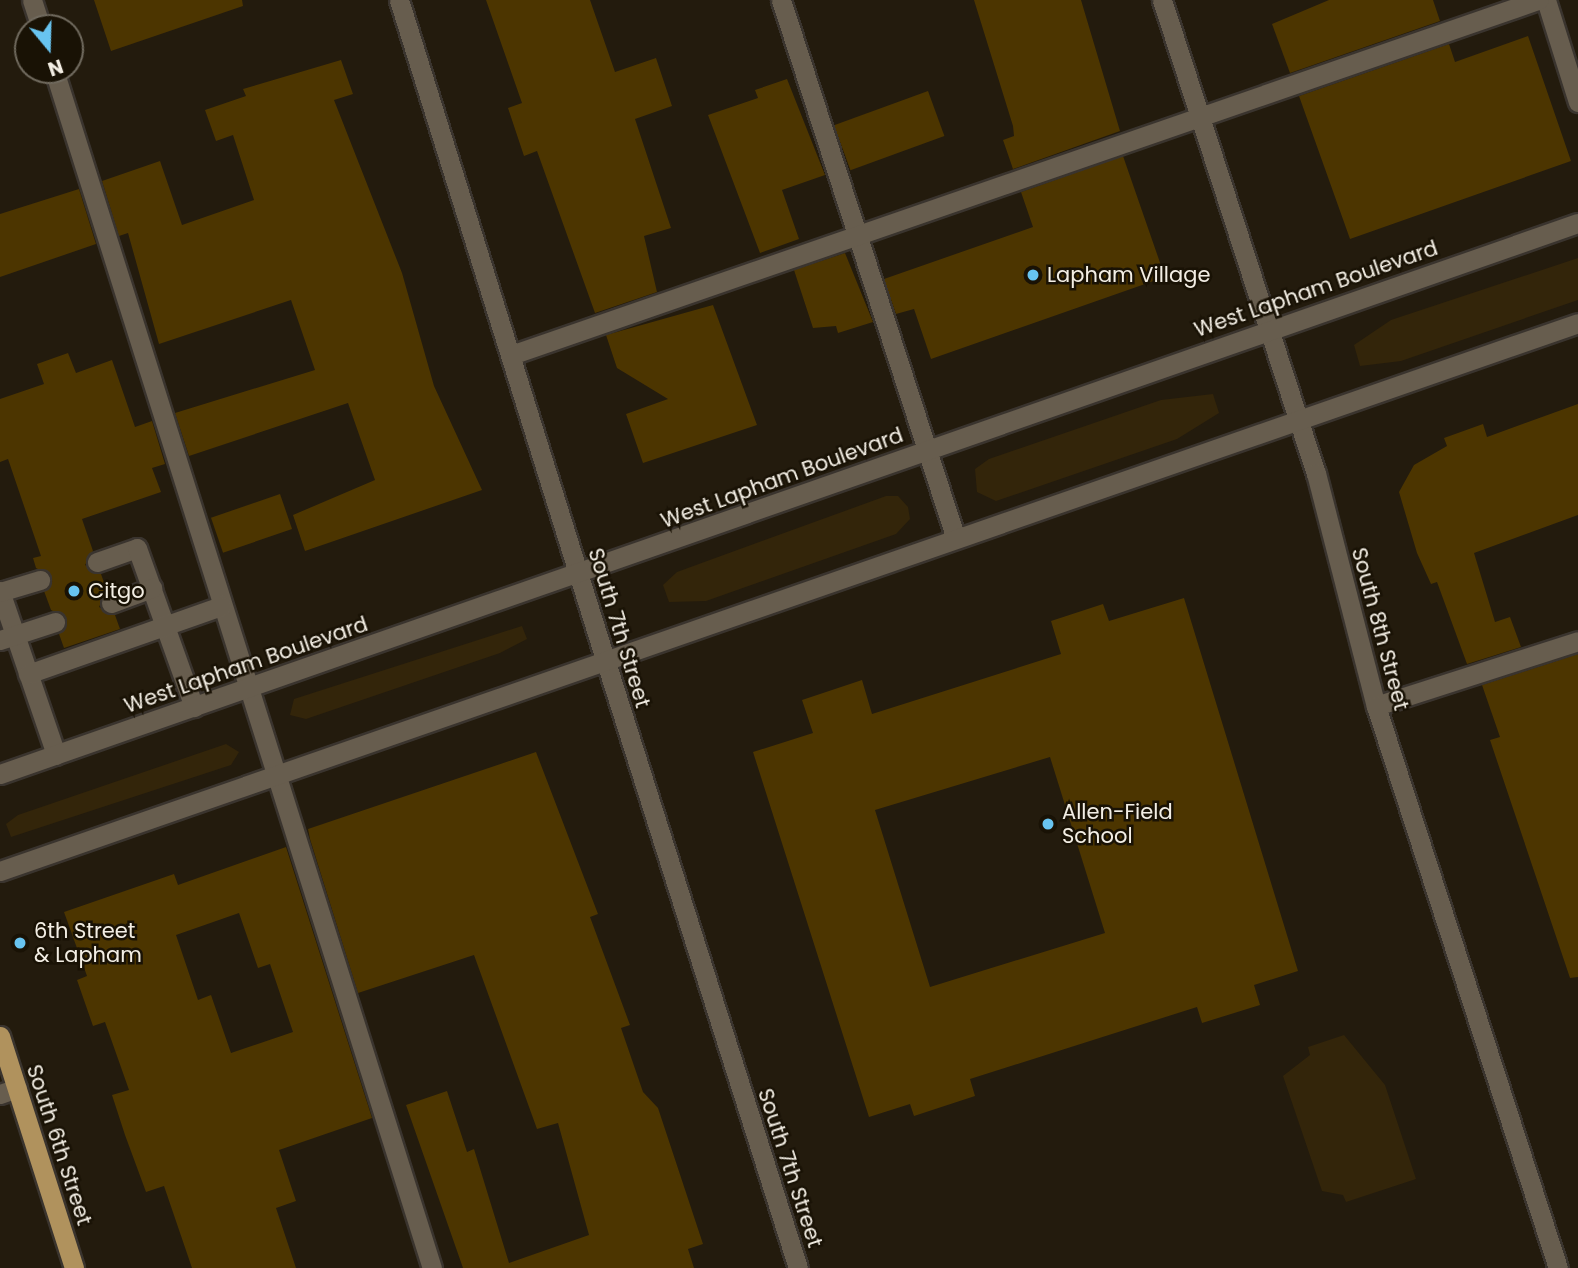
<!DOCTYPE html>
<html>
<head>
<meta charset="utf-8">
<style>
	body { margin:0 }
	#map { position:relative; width:1578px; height:1268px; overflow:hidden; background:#231b0d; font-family:Poppins,sans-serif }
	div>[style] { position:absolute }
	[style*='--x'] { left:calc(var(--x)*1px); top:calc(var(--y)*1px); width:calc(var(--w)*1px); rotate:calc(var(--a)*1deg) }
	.green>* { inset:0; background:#33250a }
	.building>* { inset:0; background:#4c3500; transform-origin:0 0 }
	.roads { filter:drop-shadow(2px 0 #3a342e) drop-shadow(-2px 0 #3a342e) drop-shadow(0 2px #3a342e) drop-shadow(0 -2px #3a342e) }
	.service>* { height:19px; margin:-9.5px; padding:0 9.5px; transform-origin:9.5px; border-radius:9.5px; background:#675d4e }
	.minor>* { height:19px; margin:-9.5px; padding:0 9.5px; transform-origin:9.5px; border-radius:9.5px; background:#675d4e }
	.tertiary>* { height:19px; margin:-9.5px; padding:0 9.5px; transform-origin:9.5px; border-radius:9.5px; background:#675d4e }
	.primary>* { height:19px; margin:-9.5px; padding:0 9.5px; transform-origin:9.5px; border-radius:9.5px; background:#b0925d }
	.dots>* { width:19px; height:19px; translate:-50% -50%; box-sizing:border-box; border:4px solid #191205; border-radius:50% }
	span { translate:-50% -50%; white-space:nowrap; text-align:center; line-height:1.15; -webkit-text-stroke:5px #191205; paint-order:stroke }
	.poi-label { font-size:21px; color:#f3eee4 }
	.left { translate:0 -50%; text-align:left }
	.street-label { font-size:21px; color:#f3eee4 }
	.north { position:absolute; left:14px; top:14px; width:70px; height:70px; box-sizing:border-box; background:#191205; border:2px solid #706a5e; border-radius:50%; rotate:161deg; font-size:19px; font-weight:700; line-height:28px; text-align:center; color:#f3eee4 }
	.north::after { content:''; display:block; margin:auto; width:24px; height:32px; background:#68c4f0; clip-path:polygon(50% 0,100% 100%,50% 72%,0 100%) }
</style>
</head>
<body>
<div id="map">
	<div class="green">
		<div style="clip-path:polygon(1578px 258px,1578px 300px,1401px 361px,1360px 366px,1354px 345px,1391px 320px)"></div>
		<div style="clip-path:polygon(1213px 394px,1219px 413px,1177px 439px,996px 501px,977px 492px,975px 469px,989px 459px,1161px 400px)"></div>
		<div style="clip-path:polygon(886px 496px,898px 496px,908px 507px,910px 519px,896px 534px,706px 601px,669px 602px,663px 585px,677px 572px)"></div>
		<div style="clip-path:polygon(522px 626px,527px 639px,500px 653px,306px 719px,290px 715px,294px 699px)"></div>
		<div style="clip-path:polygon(226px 744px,239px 752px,231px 765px,11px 837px,6px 824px,18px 815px)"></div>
		<div style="clip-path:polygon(1344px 1035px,1385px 1085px,1416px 1179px,1346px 1202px,1343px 1195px,1322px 1191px,1283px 1076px,1310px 1055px,1308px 1047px)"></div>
	</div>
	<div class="building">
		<div style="clip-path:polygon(94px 0,242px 0,243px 6px,111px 51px)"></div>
		<div style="clip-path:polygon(486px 0,590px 0,615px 72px,656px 58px,672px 106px,635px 119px,671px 228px,644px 236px,657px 292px,595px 313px,537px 151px,524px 156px,508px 108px,522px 103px)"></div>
		<div style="clip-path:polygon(974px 0,1081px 0,1120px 131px,1013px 169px,1003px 140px,1014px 136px,1013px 126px)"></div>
		<div style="clip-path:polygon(1329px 0,1433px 0,1440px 21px,1290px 73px,1272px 24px)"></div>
		<div style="clip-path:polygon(1528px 36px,1571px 161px,1350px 239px,1299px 96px,1449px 44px,1455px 62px)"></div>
		<div style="clip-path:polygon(341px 60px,353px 94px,334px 100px,402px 273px,434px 386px,482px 490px,305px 551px,293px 515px,375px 480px,348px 403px,189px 456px,175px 413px,315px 370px,291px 300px,159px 344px,128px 233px,119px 236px,102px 181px,160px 161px,182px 225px,254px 200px,233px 135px,216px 141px,205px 110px,246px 96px,243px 89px)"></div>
		<div style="clip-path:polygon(787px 79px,825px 175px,782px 190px,799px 239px,760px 253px,708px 115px,758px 98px,755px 90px)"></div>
		<div style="left:928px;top:91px;width:48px;height:100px;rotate:70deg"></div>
		<div style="clip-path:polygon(1123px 156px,1165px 277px,931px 359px,914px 309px,896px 314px,884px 279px,1033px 227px,1021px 192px)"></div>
		<div style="clip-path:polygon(79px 189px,96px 244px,0 277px,0 214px)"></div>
		<div style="clip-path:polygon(845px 253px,873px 322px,838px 333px,836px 326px,813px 328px,794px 270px)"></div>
		<div style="clip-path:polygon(713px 305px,757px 425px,643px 463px,626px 414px,668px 399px,617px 368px,606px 335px)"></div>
		<div style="clip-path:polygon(68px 353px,76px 373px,112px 360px,135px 427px,152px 421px,165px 464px,152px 468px,161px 492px,82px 519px,93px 551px,85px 565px,101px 574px,107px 591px,99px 607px,115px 615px,120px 629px,64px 648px,59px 634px,66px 618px,51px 610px,44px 591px,51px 576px,36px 568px,33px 558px,41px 556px,8px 459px,0 462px,0 399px,44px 384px,37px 364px)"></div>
		<div style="clip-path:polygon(1578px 404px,1578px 515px,1474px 553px,1495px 622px,1510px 617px,1521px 647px,1467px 664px,1437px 582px,1431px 584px,1417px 553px,1399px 492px,1414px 465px,1447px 446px,1444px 438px,1483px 424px,1487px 437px)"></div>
		<div style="left:280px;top:494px;width:37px;height:73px;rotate:71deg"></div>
		<div style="clip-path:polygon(evenodd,1184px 598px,1298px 971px,1254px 985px,1260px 1005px,1202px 1023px,1197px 1007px,970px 1079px,975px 1096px,914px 1116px,910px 1104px,869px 1117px,753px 752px,813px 733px,802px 700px,862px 680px,872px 714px,1061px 654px,1051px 621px,1103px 604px,1109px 621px,1184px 598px,1050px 757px,1105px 933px,930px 987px,875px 810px,1050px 757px)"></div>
		<div style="clip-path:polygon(1578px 654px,1578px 977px,1570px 978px,1490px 740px,1500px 737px,1482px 685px)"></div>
		<div style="clip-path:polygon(536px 752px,598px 914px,590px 917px,630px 1025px,621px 1028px,643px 1092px,658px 1108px,703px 1244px,688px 1249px,694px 1268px,463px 1268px,406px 1105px,447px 1091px,467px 1152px,474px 1149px,509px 1263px,589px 1235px,558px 1123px,537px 1129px,474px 955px,358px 993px,310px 839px,308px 829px)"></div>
		<div style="clip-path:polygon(evenodd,286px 847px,372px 1118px,279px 1150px,296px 1201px,276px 1208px,296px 1268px,192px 1268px,164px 1186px,146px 1192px,125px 1135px,112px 1095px,129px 1090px,105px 1022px,93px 1026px,77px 980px,87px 976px,64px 912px,174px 874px,178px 885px,286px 847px,239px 913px,258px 968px,270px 964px,293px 1032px,231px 1053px,211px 995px,198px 1000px,176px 935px,239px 913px)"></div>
	</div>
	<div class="roads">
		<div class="service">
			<div style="--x:32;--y:0;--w:29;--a:72"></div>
			<div style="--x:781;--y:0;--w:564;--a:72.02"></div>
			<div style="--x:1546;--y:0;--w:107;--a:72.6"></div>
			<div style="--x:54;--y:70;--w:1256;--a:72.49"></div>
			<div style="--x:511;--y:355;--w:1087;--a:-19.07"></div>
			<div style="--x:97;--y:562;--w:42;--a:-19.3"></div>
			<div style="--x:137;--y:548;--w:169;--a:70.3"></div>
			<div style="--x:0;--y:591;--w:173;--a:71.1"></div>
			<div style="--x:0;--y:592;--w:42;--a:-16.7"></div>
			<div style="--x:111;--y:603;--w:44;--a:-20.1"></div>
			<div style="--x:0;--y:640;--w:58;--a:-18.1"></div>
			<div style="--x:28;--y:674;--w:205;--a:-19.4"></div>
			<div style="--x:1376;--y:706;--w:212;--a:-17.8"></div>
			<div style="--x:0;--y:1094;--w:18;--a:-19"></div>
		</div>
		<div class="minor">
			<div style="--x:1162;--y:0;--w:497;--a:72"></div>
			<div style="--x:1316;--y:473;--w:241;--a:75.6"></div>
			<div style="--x:1376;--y:706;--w:591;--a:72.06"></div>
			<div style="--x:605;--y:659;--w:639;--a:72.42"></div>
		</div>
		<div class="tertiary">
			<div style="--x:399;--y:0;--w:690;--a:72.64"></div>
			<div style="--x:0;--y:774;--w:1671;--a:-19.25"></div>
			<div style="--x:0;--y:871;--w:1670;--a:-19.15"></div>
		</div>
		<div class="primary">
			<div style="--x:0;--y:1036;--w:244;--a:72.3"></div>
		</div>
	</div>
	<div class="dots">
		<div style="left:1033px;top:275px;background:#68c4f0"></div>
		<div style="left:74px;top:591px;background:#68c4f0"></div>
		<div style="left:1048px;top:824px;background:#68c4f0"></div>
		<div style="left:20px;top:943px;background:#68c4f0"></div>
	</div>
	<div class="poi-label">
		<span class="left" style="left:1047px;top:275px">Lapham Village</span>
		<span class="left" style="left:88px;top:591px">Citgo</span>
		<span class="left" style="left:1062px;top:824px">Allen-Field<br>School</span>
		<span class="left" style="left:34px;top:943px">6th Street<br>&amp; Lapham</span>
	</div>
	<div class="street-label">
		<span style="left:1316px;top:289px;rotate:-19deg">West Lapham Boulevard</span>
		<span style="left:782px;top:478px;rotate:-20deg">West Lapham Boulevard</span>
		<span style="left:619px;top:628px;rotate:73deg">South 7th Street</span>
		<span style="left:1380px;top:629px;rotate:75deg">South 8th Street</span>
		<span style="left:246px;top:665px;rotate:-19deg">West Lapham Boulevard</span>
		<span style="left:59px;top:1145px;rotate:72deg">South 6th Street</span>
		<span style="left:790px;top:1168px;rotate:72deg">South 7th Street</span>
	</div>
	<div class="north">N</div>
</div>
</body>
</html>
